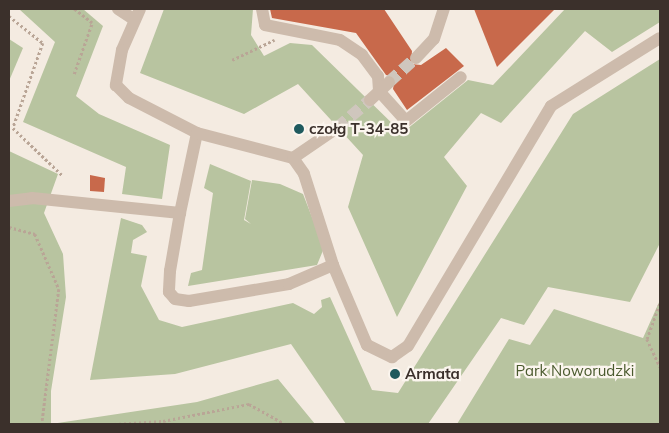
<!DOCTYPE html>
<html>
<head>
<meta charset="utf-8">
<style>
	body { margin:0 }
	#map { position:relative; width:669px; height:433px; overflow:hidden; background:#f4ebe1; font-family:Mulish,sans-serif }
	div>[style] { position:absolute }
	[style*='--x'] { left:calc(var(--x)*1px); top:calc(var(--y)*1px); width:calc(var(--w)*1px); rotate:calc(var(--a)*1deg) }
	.green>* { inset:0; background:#b8c4a0 }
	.building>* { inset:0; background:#c8694b }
	.minor-tunnel>* { height:12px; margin-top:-6px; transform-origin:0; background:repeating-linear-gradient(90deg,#cfc6bd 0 12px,transparent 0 18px) }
	.path>* { height:2.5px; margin-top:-1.25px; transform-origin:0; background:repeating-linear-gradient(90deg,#b9a596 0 2.5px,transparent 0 5px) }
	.minor>* { height:12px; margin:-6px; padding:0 6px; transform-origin:6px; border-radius:6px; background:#cdbbac }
	.dots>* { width:14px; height:14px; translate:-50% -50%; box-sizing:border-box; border:2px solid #fbf5ee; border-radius:50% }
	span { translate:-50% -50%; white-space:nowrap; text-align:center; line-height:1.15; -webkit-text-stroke:4.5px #fbf5ee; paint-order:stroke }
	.poi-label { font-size:15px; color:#3b302b; font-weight:700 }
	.left { translate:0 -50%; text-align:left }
	.park-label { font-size:15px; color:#4a5a2e }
	.frame { position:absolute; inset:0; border:10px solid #3b302b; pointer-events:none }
</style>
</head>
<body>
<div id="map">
	<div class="green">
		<div style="clip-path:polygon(19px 9px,83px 9px,103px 26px,76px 96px,99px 114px,170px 145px,162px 199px,122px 194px,126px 167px,23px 122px,55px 42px)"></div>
		<div style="clip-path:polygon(164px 9px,253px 9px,251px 35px,264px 56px,290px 43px,312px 45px,402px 133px,468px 80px,493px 85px,565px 9px,660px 9px,660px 22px,612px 52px,585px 31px,501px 123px,481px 113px,444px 157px,467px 186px,397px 317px,348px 207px,363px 155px,298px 84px,244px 114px,140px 73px)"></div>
		<div style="clip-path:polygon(9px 39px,23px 48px,9px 81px)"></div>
		<div style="clip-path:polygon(660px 59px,660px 243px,630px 302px,548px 287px,524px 325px,501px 318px,428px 424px,346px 424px,291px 344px,175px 374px,90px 380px,121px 218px,142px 225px,147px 232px,133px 240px,131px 253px,147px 256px,141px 286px,159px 320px,182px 327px,293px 303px,314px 314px,322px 307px,321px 300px,330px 297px,372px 390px,398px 393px,573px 114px)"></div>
		<div style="clip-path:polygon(9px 151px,58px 174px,44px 213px,63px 254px,66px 297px,51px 391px,51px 424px,197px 402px,278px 379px,315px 424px,9px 424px)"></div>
		<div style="clip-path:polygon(210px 164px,251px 181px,244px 220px,251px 224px,245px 219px,252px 180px,280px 184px,303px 194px,324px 248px,317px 265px,188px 286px,191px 273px,202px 270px,213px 193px,204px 188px)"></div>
		<div style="clip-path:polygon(660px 300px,660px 424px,457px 424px,509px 339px,530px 345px,554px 309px,643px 338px)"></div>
	</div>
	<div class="building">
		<div style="clip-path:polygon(270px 9px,384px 9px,412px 51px,411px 64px,421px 65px,446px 48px,464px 66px,407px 110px,393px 89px,395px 77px,386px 75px,356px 33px,272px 18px)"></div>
		<div style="clip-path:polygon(474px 9px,555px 9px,497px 67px)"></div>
		<div style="clip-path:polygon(90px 175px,105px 178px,104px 192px,90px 191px)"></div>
	</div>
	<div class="minor-tunnel">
		<div style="--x:389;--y:82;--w:36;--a:-42"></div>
		<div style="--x:337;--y:128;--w:43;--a:-40.3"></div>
	</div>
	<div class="path">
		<div style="--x:9;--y:16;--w:43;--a:38.5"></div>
		<div style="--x:43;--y:43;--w:90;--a:109.4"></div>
		<div style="--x:13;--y:128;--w:69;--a:43.8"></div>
		<div style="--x:232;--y:60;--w:47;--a:-25.5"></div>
		<div style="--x:74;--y:74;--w:54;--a:-70.6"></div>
		<div style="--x:92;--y:23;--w:23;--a:-142"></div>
		<div style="--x:9;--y:227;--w:27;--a:15"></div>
		<div style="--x:35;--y:234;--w:60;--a:66.4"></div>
		<div style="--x:59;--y:289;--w:136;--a:97.2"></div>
		<div style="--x:660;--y:304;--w:37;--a:110"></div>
		<div style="--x:647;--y:339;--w:31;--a:65"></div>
		<div style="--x:114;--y:424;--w:49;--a:-3.5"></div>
		<div style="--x:163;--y:421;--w:88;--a:-11.2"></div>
		<div style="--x:249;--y:404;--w:41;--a:29.1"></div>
	</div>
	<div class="minor">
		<div style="--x:118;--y:9;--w:20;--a:33"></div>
		<div style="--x:140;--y:9;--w:45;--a:113.7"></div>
		<div style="--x:122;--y:50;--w:36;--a:100"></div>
		<div style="--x:116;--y:85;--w:18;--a:45"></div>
		<div style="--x:129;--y:98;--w:76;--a:27.2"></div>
		<div style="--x:197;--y:133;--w:82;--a:102"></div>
		<div style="--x:262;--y:9;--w:16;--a:79"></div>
		<div style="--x:265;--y:25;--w:76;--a:11.3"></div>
		<div style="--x:340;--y:40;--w:27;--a:34"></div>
		<div style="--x:362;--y:55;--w:26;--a:53"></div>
		<div style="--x:378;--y:76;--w:15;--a:86"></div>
		<div style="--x:379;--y:91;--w:40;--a:48"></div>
		<div style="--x:406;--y:121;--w:70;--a:-38.7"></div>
		<div style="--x:416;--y:58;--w:26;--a:-47"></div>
		<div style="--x:434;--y:39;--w:32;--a:-72"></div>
		<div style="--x:370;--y:100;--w:26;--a:-43"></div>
		<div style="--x:197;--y:133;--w:99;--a:14.6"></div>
		<div style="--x:293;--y:158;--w:19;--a:55"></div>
		<div style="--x:304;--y:174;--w:96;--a:72.3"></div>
		<div style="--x:293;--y:158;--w:53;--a:-34.3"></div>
		<div style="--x:9;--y:201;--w:23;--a:-7"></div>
		<div style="--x:32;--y:198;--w:149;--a:5.8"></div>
		<div style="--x:180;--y:213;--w:59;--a:99.8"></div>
		<div style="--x:170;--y:271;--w:21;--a:93"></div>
		<div style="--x:169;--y:292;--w:9;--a:49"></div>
		<div style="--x:175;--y:299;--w:14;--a:8"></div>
		<div style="--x:189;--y:301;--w:101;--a:-9.6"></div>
		<div style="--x:289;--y:284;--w:48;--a:-23.4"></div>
		<div style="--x:333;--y:265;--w:87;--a:67"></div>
		<div style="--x:367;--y:345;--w:28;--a:26"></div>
		<div style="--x:392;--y:357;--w:19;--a:-35"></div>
		<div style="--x:408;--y:346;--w:279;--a:-59.2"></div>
		<div style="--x:551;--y:106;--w:128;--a:-32"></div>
	</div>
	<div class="dots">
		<div style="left:299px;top:129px;background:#1f5a5e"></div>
		<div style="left:395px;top:374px;background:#1f5a5e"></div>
	</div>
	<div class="poi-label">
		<span class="left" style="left:309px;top:129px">czołg T-34-85</span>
		<span class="left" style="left:405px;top:374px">Armata</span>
	</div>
	<div class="park-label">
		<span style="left:575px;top:371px">Park Noworudzki</span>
	</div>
	<div class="frame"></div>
</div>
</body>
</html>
